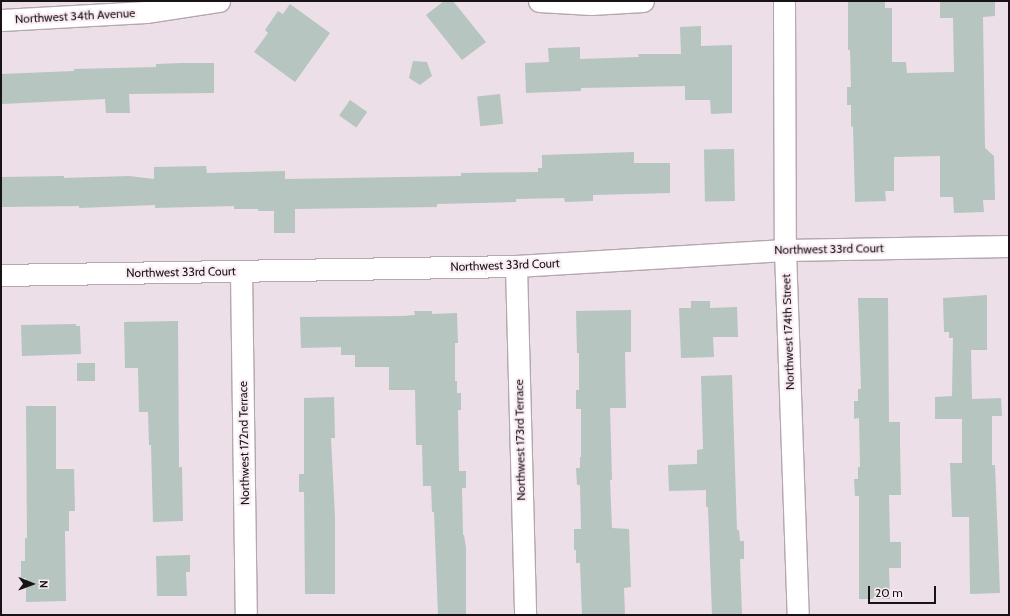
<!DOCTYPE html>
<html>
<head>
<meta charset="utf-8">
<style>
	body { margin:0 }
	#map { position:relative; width:1010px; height:616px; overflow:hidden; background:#ecdfe7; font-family:Cabin,sans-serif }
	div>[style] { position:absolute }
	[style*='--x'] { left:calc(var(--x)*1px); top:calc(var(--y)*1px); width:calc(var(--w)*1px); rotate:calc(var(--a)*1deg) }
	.building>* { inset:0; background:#b6c5bf; transform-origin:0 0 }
	.roads { filter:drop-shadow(1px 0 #b4a7af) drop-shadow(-1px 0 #b4a7af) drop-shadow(0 1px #b4a7af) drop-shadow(0 -1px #b4a7af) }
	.minor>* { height:21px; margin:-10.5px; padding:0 10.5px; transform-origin:10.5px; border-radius:10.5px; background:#fff }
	span { translate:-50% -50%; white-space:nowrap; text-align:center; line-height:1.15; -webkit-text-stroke:4px #faecf4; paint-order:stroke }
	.street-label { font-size:12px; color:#181316 }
	.frame { position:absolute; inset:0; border:2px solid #181316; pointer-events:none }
	.north { position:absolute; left:12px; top:564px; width:40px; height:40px; -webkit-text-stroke:3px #faecf4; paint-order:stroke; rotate:91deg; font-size:11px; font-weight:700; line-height:16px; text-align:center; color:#181316 }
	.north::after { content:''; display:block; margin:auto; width:14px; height:18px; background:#181316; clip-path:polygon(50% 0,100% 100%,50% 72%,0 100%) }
	.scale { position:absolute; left:868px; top:586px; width:68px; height:18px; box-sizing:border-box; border:2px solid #181316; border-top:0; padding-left:5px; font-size:12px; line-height:14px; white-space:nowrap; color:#181316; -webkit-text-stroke:3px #faecf4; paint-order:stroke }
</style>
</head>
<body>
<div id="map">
	<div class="building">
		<div style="clip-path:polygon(444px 1px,453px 1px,486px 42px,462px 60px,426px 15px)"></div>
		<div style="clip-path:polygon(848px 1px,885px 1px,885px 8px,892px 8px,892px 62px,906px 62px,907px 73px,954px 72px,953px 18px,940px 18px,940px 1px,995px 1px,995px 16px,983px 17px,985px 148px,994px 156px,995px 200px,983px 200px,984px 212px,954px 213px,953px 197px,940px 197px,940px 156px,894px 157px,894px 191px,885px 191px,886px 201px,855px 202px,853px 126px,851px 127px,851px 105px,847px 105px,847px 87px,851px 87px,850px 50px,848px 50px)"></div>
		<div style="clip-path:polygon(290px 4px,330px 33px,295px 82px,254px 52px,268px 33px,265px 30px,278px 11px,283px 14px)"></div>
		<div style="clip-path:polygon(701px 26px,701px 46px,732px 45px,732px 113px,711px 114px,710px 100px,685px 100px,685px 86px,581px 88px,581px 91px,526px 93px,525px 63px,549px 62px,548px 48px,580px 47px,580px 59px,639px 57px,638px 54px,681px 54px,680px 27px)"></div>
		<div style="clip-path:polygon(413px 61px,427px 62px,432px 76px,420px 85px,409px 78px)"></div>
		<div style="clip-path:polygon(182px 63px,214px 63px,214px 93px,129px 94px,130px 113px,106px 113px,105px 99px,2px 104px,1px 74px,74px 71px,74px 69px,156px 67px,156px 64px)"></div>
		<div style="left:500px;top:94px;width:30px;height:23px;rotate:84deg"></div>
		<div style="left:350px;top:100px;width:21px;height:19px;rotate:35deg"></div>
		<div style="left:734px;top:149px;width:52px;height:30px;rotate:89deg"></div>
		<div style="clip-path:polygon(634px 152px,634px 163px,670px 163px,670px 193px,593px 195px,593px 201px,565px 202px,564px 198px,516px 199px,516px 202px,437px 204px,437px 207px,295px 209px,295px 233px,274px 233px,274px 211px,258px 211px,258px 209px,234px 209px,234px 206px,155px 208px,155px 205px,79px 208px,79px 206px,2px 207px,1px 177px,64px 176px,64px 178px,129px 176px,154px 179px,154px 167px,206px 166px,207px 173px,285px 171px,285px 179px,461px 176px,461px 173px,538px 172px,538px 168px,542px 168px,542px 155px)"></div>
		<div style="clip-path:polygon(987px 295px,987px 350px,971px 350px,972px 399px,1001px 398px,1002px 416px,992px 416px,992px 465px,995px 465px,1000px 593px,970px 594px,969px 517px,952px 517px,950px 463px,962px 463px,962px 419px,935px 419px,935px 397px,952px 396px,953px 338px,949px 338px,949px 332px,944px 332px,943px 298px)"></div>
		<div style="clip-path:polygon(858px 298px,888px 298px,889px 422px,900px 422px,900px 443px,901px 495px,889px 495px,890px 542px,901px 542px,901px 568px,889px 568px,890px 599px,859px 599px,859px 496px,855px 496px,854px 479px,858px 479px,858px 467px,860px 467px,859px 418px,854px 419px,854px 401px,858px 401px,858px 389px,861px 389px)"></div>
		<div style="clip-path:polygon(691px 301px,710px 301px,710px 308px,737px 307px,738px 337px,713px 337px,714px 357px,681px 358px,679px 308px,691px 308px)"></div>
		<div style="clip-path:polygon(631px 310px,631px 352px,625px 352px,626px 408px,610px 408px,612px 480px,610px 480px,612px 528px,629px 529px,631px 587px,624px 588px,625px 615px,582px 615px,580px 563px,576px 563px,576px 550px,574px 550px,574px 529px,581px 529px,580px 485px,577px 485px,576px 468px,580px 468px,580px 457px,581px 457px,581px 409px,576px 409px,576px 390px,579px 390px,579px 353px,577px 353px,576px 311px)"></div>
		<div style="clip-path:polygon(414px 311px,432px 311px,432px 314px,457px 313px,458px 343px,455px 343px,455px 381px,457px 381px,457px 393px,461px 393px,461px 410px,458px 410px,459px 471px,466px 471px,466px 488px,462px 488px,463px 535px,464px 535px,466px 548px,466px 615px,438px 615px,434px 512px,432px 512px,431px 486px,423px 486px,422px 445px,416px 445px,415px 390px,389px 390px,389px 367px,355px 367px,355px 355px,341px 355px,341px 347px,301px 348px,300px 317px,403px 316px,415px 315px)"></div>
		<div style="clip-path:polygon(178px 321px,179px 467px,182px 467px,183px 521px,153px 522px,151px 445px,149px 445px,148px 412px,139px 412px,138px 368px,125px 368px,124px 322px)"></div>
		<div style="clip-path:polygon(76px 324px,76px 326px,80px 326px,81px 354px,22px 356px,21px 325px)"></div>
		<div style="left:77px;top:363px;width:18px;height:18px"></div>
		<div style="clip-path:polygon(732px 375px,737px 530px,739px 530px,740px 541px,744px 541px,744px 559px,740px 559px,742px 615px,712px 615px,708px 507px,706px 507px,706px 490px,669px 491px,668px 465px,697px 464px,697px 450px,703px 449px,701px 376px)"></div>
		<div style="clip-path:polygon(334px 397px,335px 438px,331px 438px,335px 517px,335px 594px,305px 594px,304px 492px,299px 492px,299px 474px,304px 474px,304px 398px)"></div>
		<div style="clip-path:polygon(26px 406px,56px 406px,56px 469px,74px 469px,75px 511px,69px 511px,69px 531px,65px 531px,66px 601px,26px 602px,26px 578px,21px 578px,21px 561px,25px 561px,25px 538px,27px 538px)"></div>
		<div style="clip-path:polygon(190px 555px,190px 572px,186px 572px,187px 596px,157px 596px,156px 556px)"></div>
	</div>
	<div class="roads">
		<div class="minor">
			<div style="--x:539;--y:1;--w:52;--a:3.3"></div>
			<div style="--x:591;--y:4;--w:52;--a:-3.3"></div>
			<div style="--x:784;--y:1;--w:249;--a:89.8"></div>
			<div style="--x:785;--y:250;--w:365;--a:88"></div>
			<div style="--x:1;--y:20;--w:145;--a:-3.2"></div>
			<div style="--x:146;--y:12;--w:74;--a:-8.6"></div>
			<div style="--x:516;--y:266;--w:349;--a:88.5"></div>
			<div style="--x:241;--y:271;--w:344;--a:89.2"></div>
			<div style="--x:1;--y:275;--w:515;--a:-1"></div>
			<div style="--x:516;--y:266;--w:269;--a:-3.4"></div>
			<div style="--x:785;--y:250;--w:224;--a:-1"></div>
		</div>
	</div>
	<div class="street-label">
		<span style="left:75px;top:16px;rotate:-3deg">Northwest 34th Avenue</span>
		<span style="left:829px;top:249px;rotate:-1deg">Northwest 33rd Court</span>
		<span style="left:505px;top:265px;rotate:-2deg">Northwest 33rd Court</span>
		<span style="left:181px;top:272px;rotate:-1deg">Northwest 33rd Court</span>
		<span style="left:788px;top:332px;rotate:-92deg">Northwest 174th Street</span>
		<span style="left:520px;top:440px;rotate:-91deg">Northwest 173rd Terrace</span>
		<span style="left:244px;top:443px;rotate:-91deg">Northwest 172nd Terrace</span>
	</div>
	<div class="frame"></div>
	<div class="north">N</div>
	<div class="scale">20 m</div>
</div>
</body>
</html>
